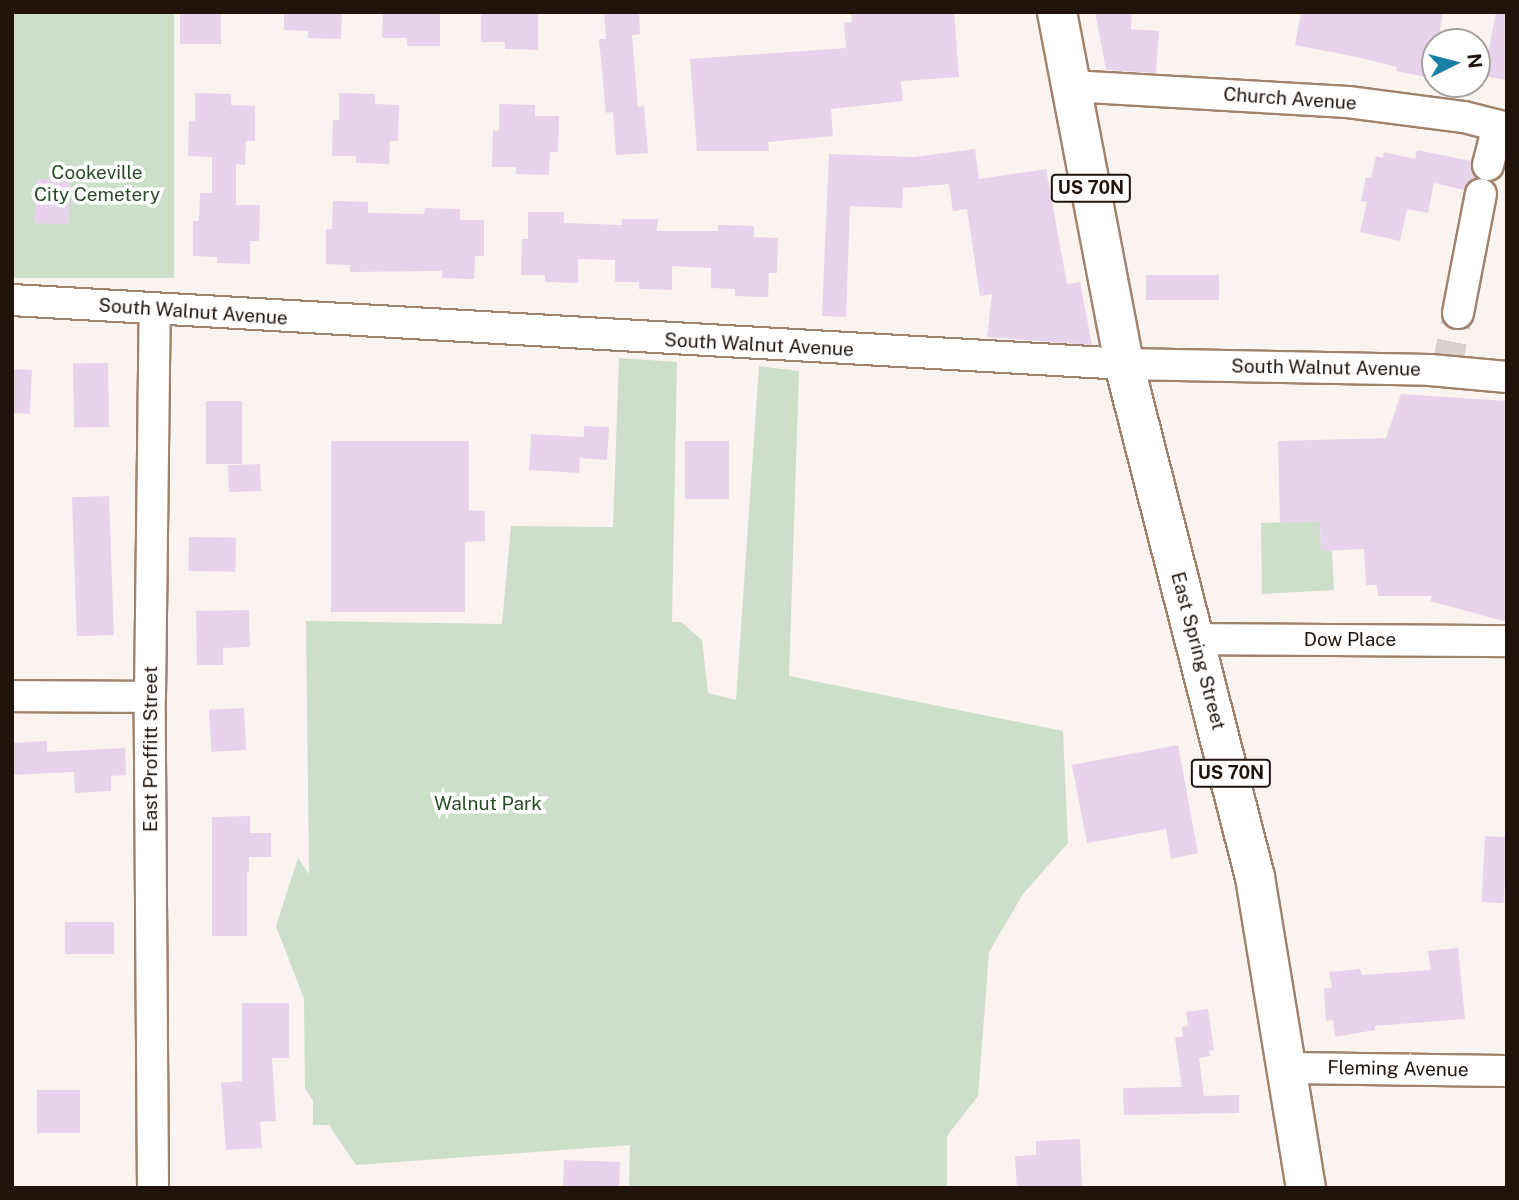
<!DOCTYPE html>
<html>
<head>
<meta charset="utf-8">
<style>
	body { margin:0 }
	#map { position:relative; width:1519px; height:1200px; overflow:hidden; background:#faf3ef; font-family:"Public Sans",sans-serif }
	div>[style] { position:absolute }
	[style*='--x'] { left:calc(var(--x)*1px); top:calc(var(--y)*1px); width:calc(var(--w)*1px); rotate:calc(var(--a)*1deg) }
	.green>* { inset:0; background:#cddecb; transform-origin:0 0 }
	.building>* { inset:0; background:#e8d3ec; transform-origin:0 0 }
	.minor-tunnel>* { height:30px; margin-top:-15px; transform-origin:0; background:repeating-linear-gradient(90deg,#d9d1cd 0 30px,transparent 0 45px) }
	.roads { filter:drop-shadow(2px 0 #a0826d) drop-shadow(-2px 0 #a0826d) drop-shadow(0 2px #a0826d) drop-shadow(0 -2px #a0826d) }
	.minor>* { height:30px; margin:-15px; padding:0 15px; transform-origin:15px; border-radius:15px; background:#fff }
	.major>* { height:38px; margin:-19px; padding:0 19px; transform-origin:19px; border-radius:19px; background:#fff }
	span { translate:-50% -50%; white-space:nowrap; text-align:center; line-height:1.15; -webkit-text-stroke:7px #fff; paint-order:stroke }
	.shield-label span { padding:2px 5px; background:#fff; border:2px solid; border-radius:5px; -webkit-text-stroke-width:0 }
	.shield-label { font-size:18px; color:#1f130c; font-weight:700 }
	.street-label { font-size:19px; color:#1f130c }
	.park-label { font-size:19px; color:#2a4b27 }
	.frame { position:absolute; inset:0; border:14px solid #1f130c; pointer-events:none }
	.north { position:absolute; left:1421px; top:28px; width:70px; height:70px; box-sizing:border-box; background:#fff; border:2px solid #a5a19e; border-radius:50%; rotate:84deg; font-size:19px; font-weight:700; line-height:28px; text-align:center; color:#1f130c }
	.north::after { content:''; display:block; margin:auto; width:24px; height:32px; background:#197ea8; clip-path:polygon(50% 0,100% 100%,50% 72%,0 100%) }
</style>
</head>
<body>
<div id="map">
	<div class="green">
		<div style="left:12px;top:12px;width:162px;height:266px"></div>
		<div style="clip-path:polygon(619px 358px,677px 362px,672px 622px,681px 622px,702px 640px,708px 693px,736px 700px,759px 366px,799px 371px,789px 676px,1063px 731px,1068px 843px,1023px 894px,989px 952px,978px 1096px,947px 1136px,947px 1188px,629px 1188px,630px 1145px,356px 1165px,329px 1125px,313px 1125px,313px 1101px,305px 1088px,304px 999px,276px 926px,298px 858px,309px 874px,306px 621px,502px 624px,511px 526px,613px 527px)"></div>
		<div style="clip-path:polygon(1320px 521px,1321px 551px,1332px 551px,1334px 590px,1262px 594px,1261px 523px)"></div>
	</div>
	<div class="building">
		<div style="left:180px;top:12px;width:41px;height:32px"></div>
		<div style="clip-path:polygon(284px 12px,342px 12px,341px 39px,308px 38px,308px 31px,284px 30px)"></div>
		<div style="clip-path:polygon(383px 12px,440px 12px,440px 46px,407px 46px,407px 38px,382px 38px)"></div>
		<div style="clip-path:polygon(481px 12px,538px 12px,538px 50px,505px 49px,505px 42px,481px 42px)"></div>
		<div style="clip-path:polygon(604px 12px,639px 12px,640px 34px,632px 35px,638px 107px,644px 106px,648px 153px,616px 155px,613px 112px,606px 113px,599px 39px,606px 39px)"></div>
		<div style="clip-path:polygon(851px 12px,954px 12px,959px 77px,901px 81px,903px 101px,831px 109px,833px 136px,768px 142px,769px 151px,697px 151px,690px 59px,846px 48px,844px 23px,852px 22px)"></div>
		<div style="clip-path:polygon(1095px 12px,1132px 12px,1131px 29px,1159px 31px,1156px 73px,1106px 70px)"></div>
		<div style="clip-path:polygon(1301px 12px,1443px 12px,1438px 42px,1435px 42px,1431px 78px,1396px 71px,1397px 67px,1362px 58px,1295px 45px)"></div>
		<div style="clip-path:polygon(1496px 12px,1507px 12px,1507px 80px,1484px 76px)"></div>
		<div style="clip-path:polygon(195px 93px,231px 94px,231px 105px,255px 106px,255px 141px,246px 141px,245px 165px,236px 164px,236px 205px,260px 205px,259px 241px,250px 241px,250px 264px,217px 263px,217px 257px,193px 256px,193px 221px,199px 221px,200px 193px,212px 193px,212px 157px,188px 156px,189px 121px,195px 121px)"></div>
		<div style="clip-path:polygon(339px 93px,375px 94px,375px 104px,399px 105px,398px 141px,390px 141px,389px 164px,356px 163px,356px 156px,332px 156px,333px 120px,339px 120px)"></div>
		<div style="clip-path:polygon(499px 104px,535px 105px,535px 116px,559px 116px,558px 152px,550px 152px,549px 175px,516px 174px,516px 167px,492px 167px,493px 131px,499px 131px)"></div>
		<div style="clip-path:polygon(975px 149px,979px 179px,1046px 169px,1067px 284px,1080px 282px,1092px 345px,987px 337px,992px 294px,980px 296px,967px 209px,953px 211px,949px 184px,903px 188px,902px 208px,850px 206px,846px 317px,822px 316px,829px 154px,914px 157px)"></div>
		<div style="clip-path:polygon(1417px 150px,1471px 161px,1476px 177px,1464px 190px,1434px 183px,1428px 213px,1407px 209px,1400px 241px,1360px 232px,1367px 202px,1361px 201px,1366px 177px,1371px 178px,1376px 156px,1383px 158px,1384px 152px,1415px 159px)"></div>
		<div style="left:37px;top:179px;width:34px;height:44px;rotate:3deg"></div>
		<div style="clip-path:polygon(333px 201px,368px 202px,368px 213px,424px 214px,425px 208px,460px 209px,460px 220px,484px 220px,484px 256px,475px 256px,474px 279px,442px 278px,442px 271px,350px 272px,350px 265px,326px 264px,326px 229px,332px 229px)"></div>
		<div style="clip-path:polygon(528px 212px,564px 212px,564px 223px,622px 225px,622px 219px,658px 219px,657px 231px,718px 231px,718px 225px,754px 226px,754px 237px,778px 238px,777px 273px,769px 273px,768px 297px,735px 296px,735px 289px,711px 288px,711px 268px,672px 266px,672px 290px,639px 289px,639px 282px,615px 282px,615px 260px,578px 259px,578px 283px,545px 282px,545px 275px,521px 275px,522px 239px,528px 239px)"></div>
		<div style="left:1146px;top:275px;width:73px;height:25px"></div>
		<div style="left:108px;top:363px;width:64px;height:35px;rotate:89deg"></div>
		<div style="left:12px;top:369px;width:20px;height:44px;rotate:3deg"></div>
		<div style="clip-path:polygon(1401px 394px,1507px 401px,1507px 622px,1430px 601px,1432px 596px,1378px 596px,1377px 585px,1366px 585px,1364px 549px,1321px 551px,1320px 521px,1280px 523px,1278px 441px,1386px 438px)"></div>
		<div style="left:206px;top:401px;width:36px;height:63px"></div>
		<div style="clip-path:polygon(584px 426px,609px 427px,607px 460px,580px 458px,579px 473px,529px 470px,531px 434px,584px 437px)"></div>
		<div style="clip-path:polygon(331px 441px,469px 441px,469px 510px,485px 511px,485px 541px,465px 542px,465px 612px,331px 612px)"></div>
		<div style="left:685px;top:441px;width:44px;height:58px"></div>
		<div style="left:260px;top:464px;width:27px;height:32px;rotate:88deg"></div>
		<div style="left:109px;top:496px;width:139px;height:37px;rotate:88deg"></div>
		<div style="left:189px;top:537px;width:47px;height:34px;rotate:1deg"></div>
		<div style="clip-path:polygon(249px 610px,250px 647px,223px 648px,223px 665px,197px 665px,196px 611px)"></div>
		<div style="left:244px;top:708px;width:42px;height:35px;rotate:87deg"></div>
		<div style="clip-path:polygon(47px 741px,47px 752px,125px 748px,126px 775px,111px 776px,111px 791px,75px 793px,74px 772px,12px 775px,12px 743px)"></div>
		<div style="clip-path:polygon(1178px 745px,1198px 853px,1171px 859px,1166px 829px,1087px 843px,1072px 765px)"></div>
		<div style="clip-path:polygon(250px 816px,250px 833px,271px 833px,271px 857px,249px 857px,249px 872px,247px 872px,247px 936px,212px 936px,212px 817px)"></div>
		<div style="left:1485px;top:836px;width:22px;height:66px;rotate:3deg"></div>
		<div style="left:114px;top:922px;width:32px;height:49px;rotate:90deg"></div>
		<div style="clip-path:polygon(1458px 948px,1465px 1019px,1375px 1026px,1375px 1030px,1335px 1037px,1333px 1020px,1326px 1021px,1324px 989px,1332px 987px,1329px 972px,1360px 969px,1362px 975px,1431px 970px,1428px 951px)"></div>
		<div style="clip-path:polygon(242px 1003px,289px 1003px,289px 1058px,272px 1058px,276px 1121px,260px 1122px,262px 1148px,226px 1150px,221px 1083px,242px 1081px)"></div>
		<div style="clip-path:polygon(1208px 1009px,1214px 1050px,1209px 1051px,1210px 1056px,1199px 1058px,1204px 1096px,1239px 1095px,1239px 1113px,1124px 1115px,1123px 1088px,1182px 1087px,1175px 1038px,1183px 1036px,1182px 1027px,1188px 1026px,1186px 1012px)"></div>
		<div style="left:37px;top:1090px;width:43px;height:43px"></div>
		<div style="clip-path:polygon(1080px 1139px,1082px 1186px,1017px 1188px,1015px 1156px,1036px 1155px,1036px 1141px)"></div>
		<div style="left:564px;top:1160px;width:56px;height:28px;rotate:2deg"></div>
	</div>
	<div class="minor-tunnel">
		<div style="--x:1446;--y:371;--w:59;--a:-78.3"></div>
	</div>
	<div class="roads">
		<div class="minor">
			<div style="--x:1071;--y:86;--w:277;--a:3.3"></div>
			<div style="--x:1348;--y:102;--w:117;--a:7.4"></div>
			<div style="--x:1464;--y:117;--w:44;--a:14.3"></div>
			<div style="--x:1488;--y:165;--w:40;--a:-75.6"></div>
			<div style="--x:12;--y:300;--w:1114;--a:3.29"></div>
			<div style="--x:1124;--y:364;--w:306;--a:1.1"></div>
			<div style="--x:1430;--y:370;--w:77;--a:5.2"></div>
			<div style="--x:1458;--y:313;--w:121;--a:-79.1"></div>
			<div style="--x:1193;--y:639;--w:314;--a:0.4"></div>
			<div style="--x:12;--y:696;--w:138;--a:0.4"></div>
			<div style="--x:1288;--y:1068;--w:219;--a:0.8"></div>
			<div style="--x:153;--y:1188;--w:491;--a:-90.4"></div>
			<div style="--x:150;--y:697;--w:387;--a:-89.3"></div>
		</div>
		<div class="major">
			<div style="--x:1057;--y:12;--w:358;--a:79.2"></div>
			<div style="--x:1124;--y:364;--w:529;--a:75.68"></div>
			<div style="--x:1255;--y:877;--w:315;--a:80.7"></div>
		</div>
	</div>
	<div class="shield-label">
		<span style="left:1091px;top:188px">US 70N</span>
		<span style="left:1231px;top:773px">US 70N</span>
	</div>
	<div class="street-label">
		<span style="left:1290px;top:99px;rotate:4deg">Church Avenue</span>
		<span style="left:193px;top:312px;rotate:4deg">South Walnut Avenue</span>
		<span style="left:759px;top:345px;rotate:3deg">South Walnut Avenue</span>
		<span style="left:1326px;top:368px;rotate:1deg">South Walnut Avenue</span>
		<span style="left:1350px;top:640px">Dow Place</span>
		<span style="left:1198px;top:651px;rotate:75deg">East Spring Street</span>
		<span style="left:151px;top:749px;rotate:-90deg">East Proffitt Street</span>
		<span style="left:1398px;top:1069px;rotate:1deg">Fleming Avenue</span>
	</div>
	<div class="park-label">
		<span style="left:97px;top:184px">Cookeville<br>City Cemetery</span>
		<span style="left:488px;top:804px">Walnut Park</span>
	</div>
	<div class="frame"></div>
	<div class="north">N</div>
</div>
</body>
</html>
